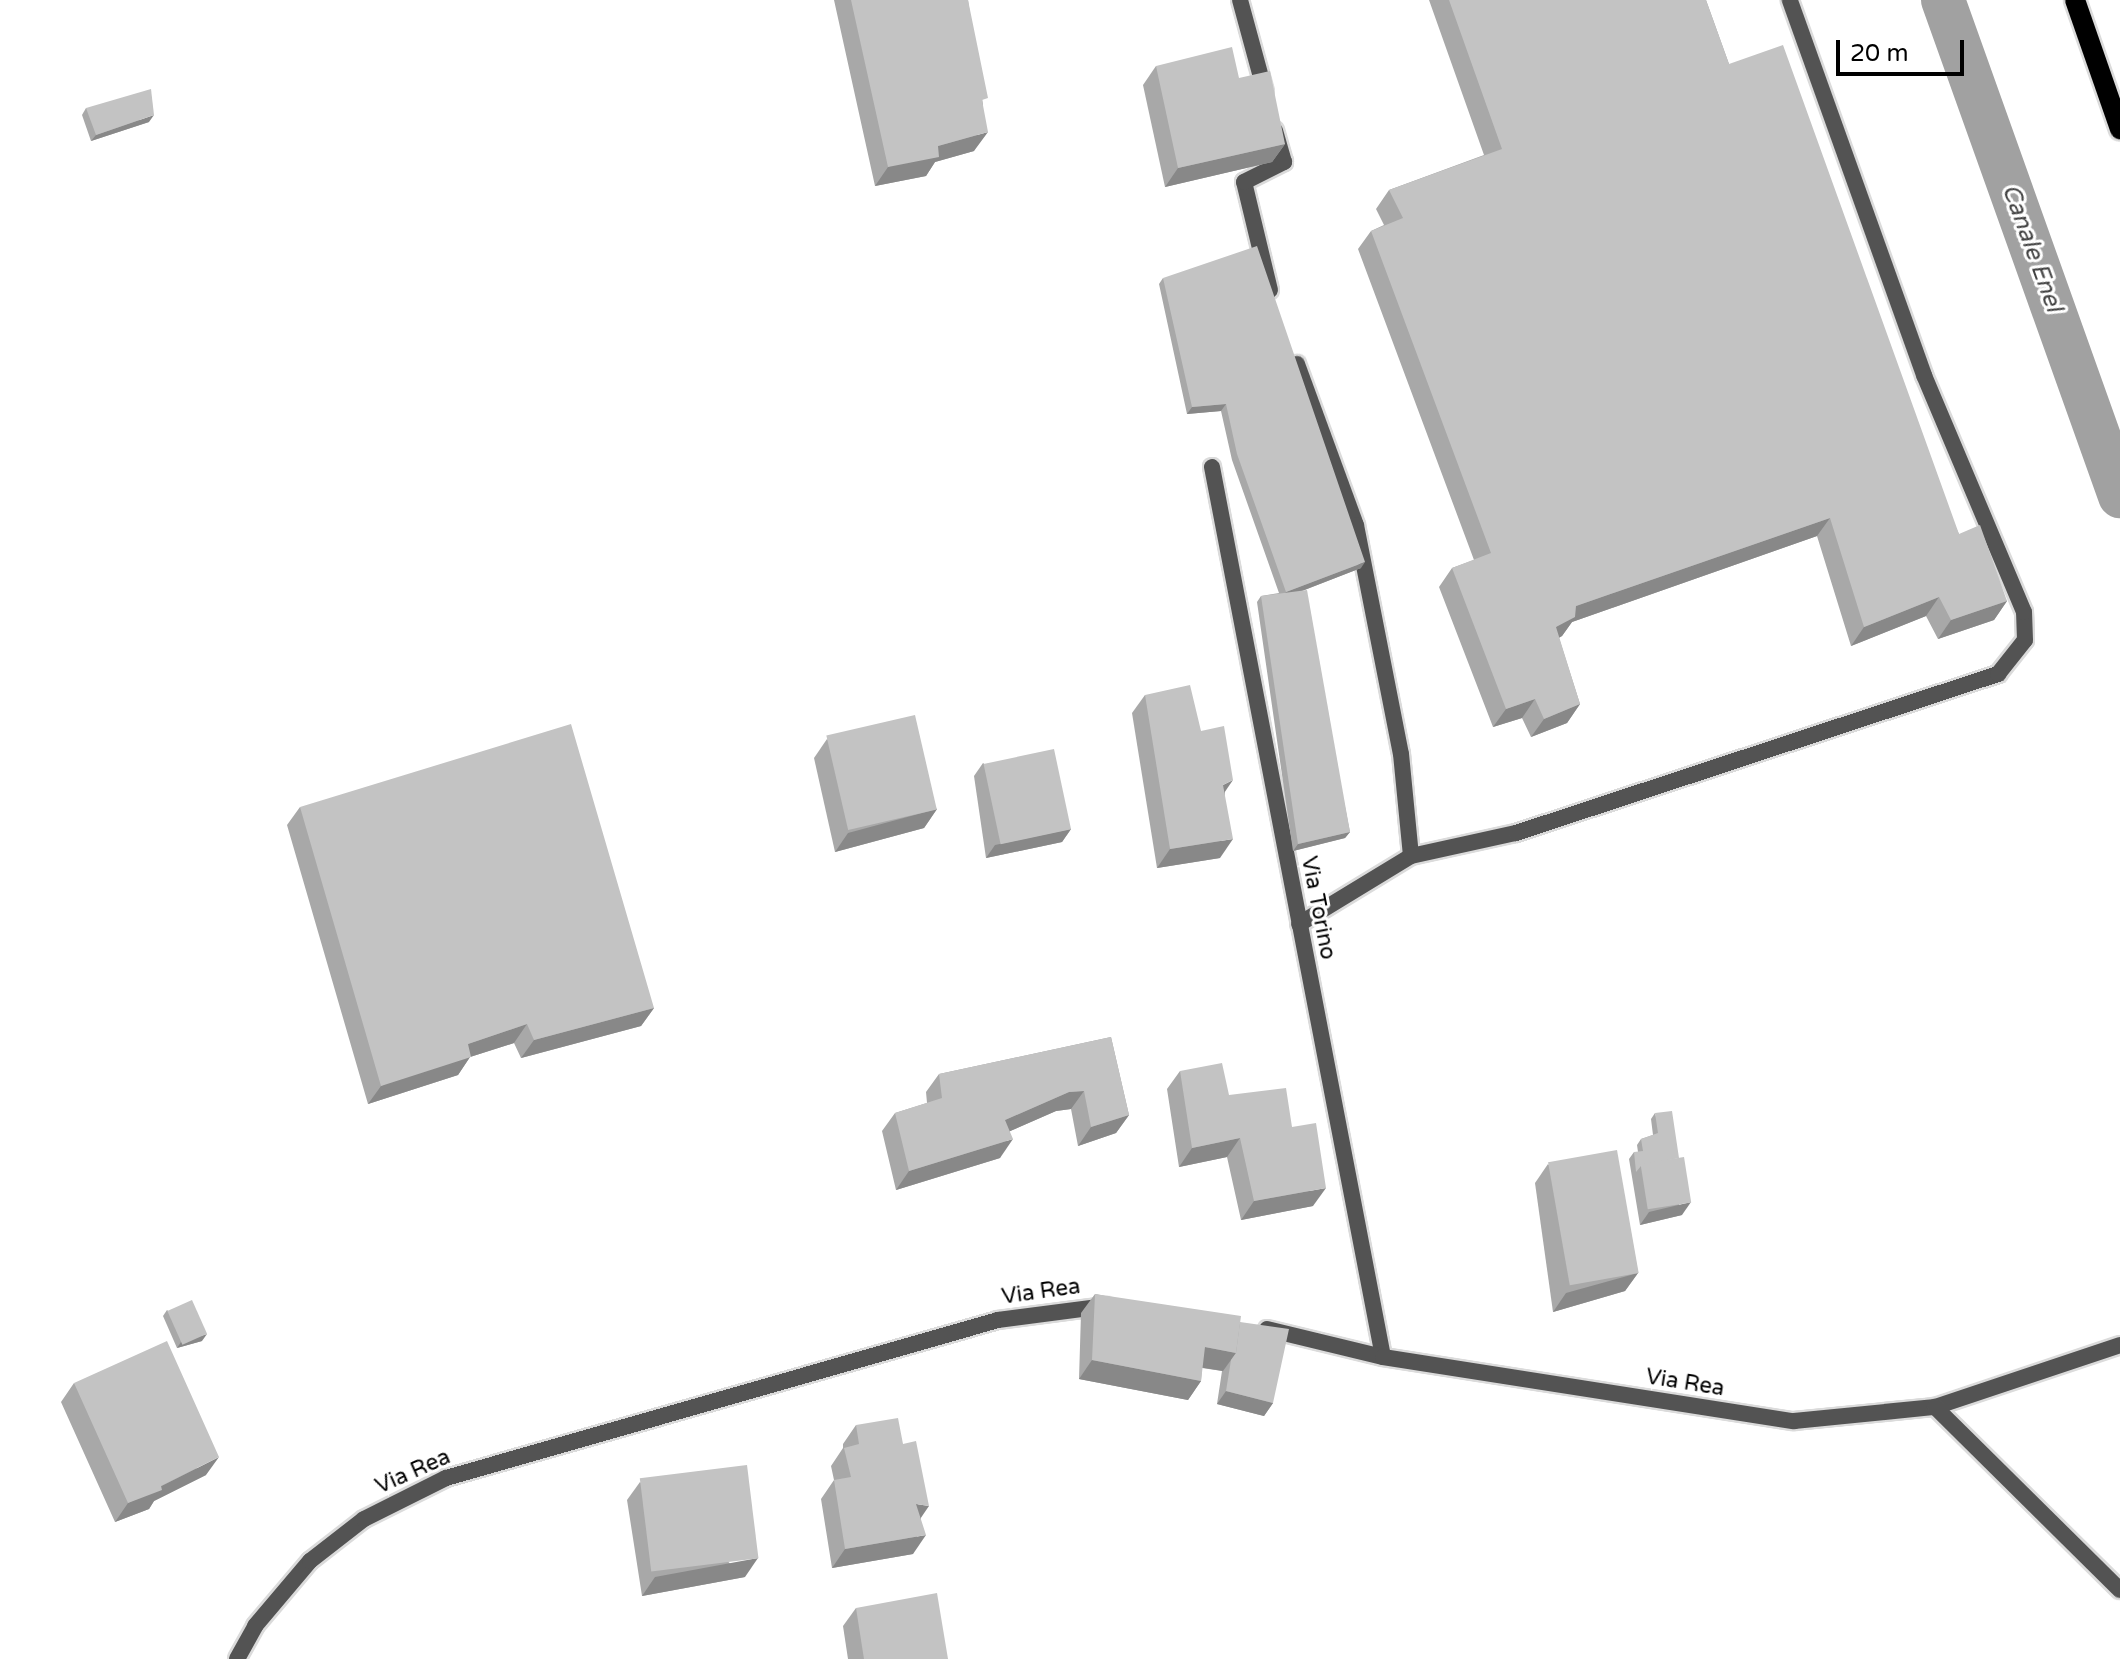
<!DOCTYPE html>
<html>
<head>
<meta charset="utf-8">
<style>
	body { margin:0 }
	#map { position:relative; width:2120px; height:1659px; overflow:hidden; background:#fff; font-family:"Varela Round",sans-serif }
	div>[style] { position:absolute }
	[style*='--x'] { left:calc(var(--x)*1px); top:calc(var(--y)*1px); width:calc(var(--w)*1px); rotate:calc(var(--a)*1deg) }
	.canal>* { height:44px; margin:-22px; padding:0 22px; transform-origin:22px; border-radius:22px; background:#a1a1a1 }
	.roads { filter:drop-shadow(2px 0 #dbdbdb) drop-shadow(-2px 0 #dbdbdb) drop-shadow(0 2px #dbdbdb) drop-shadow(0 -2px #dbdbdb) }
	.lane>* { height:16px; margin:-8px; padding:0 8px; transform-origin:8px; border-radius:8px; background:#535353 }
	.street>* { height:16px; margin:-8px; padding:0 8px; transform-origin:8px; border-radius:8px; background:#535353 }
	.primary>* { height:20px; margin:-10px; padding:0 10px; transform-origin:10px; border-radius:10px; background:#000 }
	.wall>* { inset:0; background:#a8a8a8 }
	.shaded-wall>* { inset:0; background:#888 }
	.building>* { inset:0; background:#c3c3c3; transform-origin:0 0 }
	span { translate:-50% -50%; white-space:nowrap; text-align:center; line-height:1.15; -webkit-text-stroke:6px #fff; paint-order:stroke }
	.street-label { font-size:22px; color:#000 }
	.water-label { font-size:24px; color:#424242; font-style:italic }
	.scale { position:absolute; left:1836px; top:40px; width:128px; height:36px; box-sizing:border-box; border:4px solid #000; border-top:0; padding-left:10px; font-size:24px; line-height:28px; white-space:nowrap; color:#000; -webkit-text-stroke:6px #fff; paint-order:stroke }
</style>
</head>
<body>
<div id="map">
	<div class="canal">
		<div style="--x:1943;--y:0;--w:527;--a:70.36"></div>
	</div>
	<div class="roads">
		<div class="lane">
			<div style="--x:1240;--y:0;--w:95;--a:74.8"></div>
			<div style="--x:1270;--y:290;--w:111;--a:-103.5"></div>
			<div style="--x:1244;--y:182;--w:45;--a:-26.6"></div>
			<div style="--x:1284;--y:162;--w:33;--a:-106"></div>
			<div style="--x:1297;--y:364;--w:171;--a:69.9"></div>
			<div style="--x:1356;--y:525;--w:233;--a:78.9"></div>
			<div style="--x:1401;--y:754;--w:102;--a:84.4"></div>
			<div style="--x:1411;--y:856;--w:131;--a:148.7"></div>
			<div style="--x:1212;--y:467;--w:906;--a:79.12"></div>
			<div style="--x:1411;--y:856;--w:107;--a:-12.4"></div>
			<div style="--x:1516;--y:833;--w:508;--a:-18.26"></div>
			<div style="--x:1998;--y:674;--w:43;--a:-51.5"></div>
			<div style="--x:2025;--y:640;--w:28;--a:-92"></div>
			<div style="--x:2024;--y:612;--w:257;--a:-112.9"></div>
			<div style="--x:1924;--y:375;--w:398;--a:-109.7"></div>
		</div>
		<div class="street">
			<div style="--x:1267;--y:1329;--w:119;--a:13.6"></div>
			<div style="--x:1383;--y:1357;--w:416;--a:8.9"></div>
			<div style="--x:1794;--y:1421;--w:142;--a:-5.7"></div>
			<div style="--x:1935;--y:1407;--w:195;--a:-18.5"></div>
			<div style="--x:1935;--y:1407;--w:260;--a:44.7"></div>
			<div style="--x:237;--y:1659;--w:38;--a:-61"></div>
			<div style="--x:255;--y:1626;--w:85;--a:-49.8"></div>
			<div style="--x:310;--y:1561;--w:68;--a:-37.9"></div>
			<div style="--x:364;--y:1519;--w:92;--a:-26.6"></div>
			<div style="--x:446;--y:1478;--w:574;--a:-15.97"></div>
			<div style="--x:998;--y:1320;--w:109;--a:-7.4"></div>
		</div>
		<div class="primary">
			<div style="--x:2075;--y:0;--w:137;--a:70.8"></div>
		</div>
	</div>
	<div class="wall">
		<div style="clip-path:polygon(834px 0,968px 0,983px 105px,974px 151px,935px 162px,926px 176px,875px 186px)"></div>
		<div style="clip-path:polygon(1429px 0,1706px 0,1729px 64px,1959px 534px,2007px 601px,1994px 620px,1938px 639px,1926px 616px,1851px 646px,1817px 536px,1572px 622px,1562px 636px,1559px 638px,1580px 704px,1567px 723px,1531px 737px,1522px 718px,1493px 727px,1439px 587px,1452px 568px,1474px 560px,1358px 249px,1371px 231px,1384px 225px,1376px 209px,1389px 190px,1484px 155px)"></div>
		<div style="clip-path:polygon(1156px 66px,1239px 78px,1285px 144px,1272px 162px,1165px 187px,1143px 85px)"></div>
		<div style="clip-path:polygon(86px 108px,149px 122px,91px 141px,82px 115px)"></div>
		<div style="clip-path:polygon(1163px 278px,1361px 568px,1302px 591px,1350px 832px,1345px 838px,1293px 851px,1257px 602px,1261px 596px,1279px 593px,1232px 460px,1221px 411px,1187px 414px,1159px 284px)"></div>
		<div style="clip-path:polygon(1145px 695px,1201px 731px,1225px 792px,1220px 858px,1157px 868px,1132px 713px)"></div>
		<div style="clip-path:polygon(827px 739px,937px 809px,924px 828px,835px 852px,814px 758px)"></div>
		<div style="clip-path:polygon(983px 763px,1071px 829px,1062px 842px,986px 858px,974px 776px)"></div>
		<div style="clip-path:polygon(300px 807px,654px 1008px,641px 1026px,521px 1058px,514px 1043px,470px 1057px,458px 1075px,368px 1104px,287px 825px)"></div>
		<div style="clip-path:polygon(1111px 1037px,1129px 1115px,1116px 1133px,1078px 1146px,1071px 1109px,1056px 1111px,1010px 1131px,1000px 1158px,896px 1190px,882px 1131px,895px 1113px,927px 1103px,926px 1092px,939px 1074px)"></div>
		<div style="clip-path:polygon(1180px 1071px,1292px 1127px,1313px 1206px,1241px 1220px,1227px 1157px,1179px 1167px,1167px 1089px)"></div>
		<div style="clip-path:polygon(1655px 1113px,1682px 1215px,1640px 1225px,1629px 1159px,1634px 1152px,1638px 1152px,1637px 1145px,1641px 1139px,1653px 1135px,1651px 1119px)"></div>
		<div style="clip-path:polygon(1548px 1164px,1638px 1273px,1625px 1291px,1553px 1312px,1535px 1183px)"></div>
		<div style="clip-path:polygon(1095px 1294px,1240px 1322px,1273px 1403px,1264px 1416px,1217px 1404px,1222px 1371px,1202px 1368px,1201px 1381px,1188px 1400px,1079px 1379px,1081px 1313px)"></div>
		<div style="clip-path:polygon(167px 1310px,202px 1341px,177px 1348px,163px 1316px)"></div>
		<div style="clip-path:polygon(74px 1383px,206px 1475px,154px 1501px,149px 1509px,115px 1522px,61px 1402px)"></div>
		<div style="clip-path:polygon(856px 1425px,903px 1444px,921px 1518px,913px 1554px,832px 1568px,821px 1499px,834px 1480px,831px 1466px,843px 1448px,843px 1444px)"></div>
		<div style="clip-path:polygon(640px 1482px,745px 1577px,642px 1596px,627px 1500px)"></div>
		<div style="clip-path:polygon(856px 1608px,948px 1659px,848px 1659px,843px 1626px)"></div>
	</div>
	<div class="shaded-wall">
		<div style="clip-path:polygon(154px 115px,149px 122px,91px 141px,96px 135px)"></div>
		<div style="clip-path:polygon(988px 132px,974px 151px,935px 162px,926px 176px,875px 186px,888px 167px,938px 146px)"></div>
		<div style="clip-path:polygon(1285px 144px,1272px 162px,1165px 187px,1178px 168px)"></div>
		<div style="clip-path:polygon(1226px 404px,1221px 411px,1187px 414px,1192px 407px)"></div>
		<div style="clip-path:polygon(1830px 518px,1817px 536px,1572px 622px,1562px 636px,1543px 646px,1556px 627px,1576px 606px)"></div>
		<div style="clip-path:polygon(1365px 562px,1361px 568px,1281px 599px,1286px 592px)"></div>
		<div style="clip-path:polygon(1939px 597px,1926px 616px,1851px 646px,1864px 627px)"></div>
		<div style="clip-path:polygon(2007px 601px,1994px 620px,1938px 639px,1951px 620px)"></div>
		<div style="clip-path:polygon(1535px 699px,1522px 718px,1493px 727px,1506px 709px)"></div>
		<div style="clip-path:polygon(1580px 704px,1567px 723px,1531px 737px,1544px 719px)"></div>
		<div style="clip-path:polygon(1233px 780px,1220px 799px,1223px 785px)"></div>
		<div style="clip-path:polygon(937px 809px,924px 828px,835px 852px,848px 833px)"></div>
		<div style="clip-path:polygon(1071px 829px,1062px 842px,986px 858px,995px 845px)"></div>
		<div style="clip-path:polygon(1350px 832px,1345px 838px,1293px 851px,1298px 844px)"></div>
		<div style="clip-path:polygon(1233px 839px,1220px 858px,1157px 868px,1170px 849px)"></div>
		<div style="clip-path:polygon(654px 1008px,641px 1026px,521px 1058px,534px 1040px)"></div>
		<div style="clip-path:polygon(527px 1024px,514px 1043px,470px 1057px,458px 1075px,368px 1104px,381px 1086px,468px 1044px)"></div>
		<div style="clip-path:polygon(1084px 1091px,1071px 1109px,1056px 1111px,992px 1139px,1005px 1120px,1069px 1092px)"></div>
		<div style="clip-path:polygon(1129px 1115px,1116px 1133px,1078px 1146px,1091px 1127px)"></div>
		<div style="clip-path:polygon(1240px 1138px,1227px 1157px,1179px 1167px,1192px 1148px)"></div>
		<div style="clip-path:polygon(1013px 1139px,1000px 1158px,896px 1190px,909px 1171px)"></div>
		<div style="clip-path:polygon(1326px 1188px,1313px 1206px,1241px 1220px,1254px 1201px)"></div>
		<div style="clip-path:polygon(1691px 1202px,1682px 1215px,1640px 1225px,1649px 1212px)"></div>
		<div style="clip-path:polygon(1638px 1273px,1625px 1291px,1553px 1312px,1566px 1293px)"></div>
		<div style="clip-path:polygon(207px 1334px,202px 1341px,177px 1348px,181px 1342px)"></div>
		<div style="clip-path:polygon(1205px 1347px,1236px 1353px,1223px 1371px,1192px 1366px)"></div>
		<div style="clip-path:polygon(1092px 1360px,1201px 1381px,1188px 1400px,1079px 1379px)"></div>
		<div style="clip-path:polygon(1226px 1391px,1273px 1403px,1264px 1416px,1217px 1404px)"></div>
		<div style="clip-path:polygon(219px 1457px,206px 1475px,154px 1501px,149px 1509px,115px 1522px,128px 1503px)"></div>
		<div style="clip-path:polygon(916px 1504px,929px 1506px,916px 1525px)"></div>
		<div style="clip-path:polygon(926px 1535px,913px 1554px,832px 1568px,845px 1549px)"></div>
		<div style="clip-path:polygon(758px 1558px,745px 1577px,642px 1596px,655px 1577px)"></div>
	</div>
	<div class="building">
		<div style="clip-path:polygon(851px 0,968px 0,988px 98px,982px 100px,988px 132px,938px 146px,939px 157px,888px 167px)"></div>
		<div style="clip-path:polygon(1449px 0,1706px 0,1729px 64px,1783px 45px,1959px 534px,1980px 525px,2007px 601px,1951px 620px,1939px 597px,1864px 627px,1830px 518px,1576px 606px,1575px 617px,1556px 627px,1580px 704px,1544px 719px,1535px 699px,1506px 709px,1452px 568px,1491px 553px,1371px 231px,1403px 218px,1389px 190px,1502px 149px)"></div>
		<div style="clip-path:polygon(1232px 47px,1239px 78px,1270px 71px,1285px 144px,1178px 168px,1156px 66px)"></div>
		<div style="clip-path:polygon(151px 89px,154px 115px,96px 135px,86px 108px)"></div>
		<div style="clip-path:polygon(1257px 246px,1365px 562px,1286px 592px,1237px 454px,1226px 404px,1192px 407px,1163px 278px)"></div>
		<div style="clip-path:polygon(1307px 590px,1350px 832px,1298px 844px,1261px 596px)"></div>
		<div style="clip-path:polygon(1190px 685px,1201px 731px,1224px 726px,1233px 780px,1223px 785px,1233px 839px,1170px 849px,1145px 695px)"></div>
		<div style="left:915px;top:715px;width:97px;height:91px;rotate:77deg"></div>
		<div style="clip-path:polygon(571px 724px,654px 1008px,534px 1040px,527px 1024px,468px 1044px,471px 1057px,381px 1086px,300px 807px)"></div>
		<div style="left:1054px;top:749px;width:82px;height:72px;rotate:78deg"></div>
		<div style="clip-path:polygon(1111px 1037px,1129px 1115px,1091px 1127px,1084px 1091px,1069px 1092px,1005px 1120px,1013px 1139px,909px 1171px,895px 1113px,942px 1098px,939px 1074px)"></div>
		<div style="clip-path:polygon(1222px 1063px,1229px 1095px,1286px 1088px,1292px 1127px,1316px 1123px,1326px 1188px,1254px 1201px,1240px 1138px,1192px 1148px,1180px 1071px)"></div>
		<div style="clip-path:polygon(1672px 1111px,1679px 1158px,1641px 1166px,1636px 1172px,1634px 1152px,1643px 1151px,1641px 1139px,1658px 1133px,1655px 1113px)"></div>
		<div style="left:1617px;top:1150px;width:125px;height:70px;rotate:80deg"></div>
		<div style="left:1684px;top:1157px;width:46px;height:44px;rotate:81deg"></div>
		<div style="clip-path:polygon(1095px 1294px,1241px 1316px,1236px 1353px,1205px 1347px,1201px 1381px,1092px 1360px)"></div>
		<div style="left:192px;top:1300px;width:37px;height:27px;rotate:66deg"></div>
		<div style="clip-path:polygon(1240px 1322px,1289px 1329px,1273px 1403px,1226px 1391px,1231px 1360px,1236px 1353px)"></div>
		<div style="clip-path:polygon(167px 1341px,219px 1457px,161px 1486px,162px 1490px,128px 1503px,74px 1383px)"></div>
		<div style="clip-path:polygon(898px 1418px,903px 1444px,916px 1441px,929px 1506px,916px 1504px,926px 1535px,845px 1549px,834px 1480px,851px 1477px,844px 1448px,859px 1444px,856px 1425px)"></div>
		<div style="left:747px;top:1465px;width:94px;height:108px;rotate:83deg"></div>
		<div style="clip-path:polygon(937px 1593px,948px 1659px,864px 1659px,856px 1608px)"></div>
	</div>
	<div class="street-label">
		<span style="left:1318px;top:908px;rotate:79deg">Via Torino</span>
		<span style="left:1041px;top:1292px;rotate:-8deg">Via Rea</span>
		<span style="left:1685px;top:1383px;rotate:9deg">Via Rea</span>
		<span style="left:413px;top:1472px;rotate:-24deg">Via Rea</span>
	</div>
	<div class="water-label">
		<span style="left:2032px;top:248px;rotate:70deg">Canale Enel</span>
	</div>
	<div class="scale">20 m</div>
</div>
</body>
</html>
